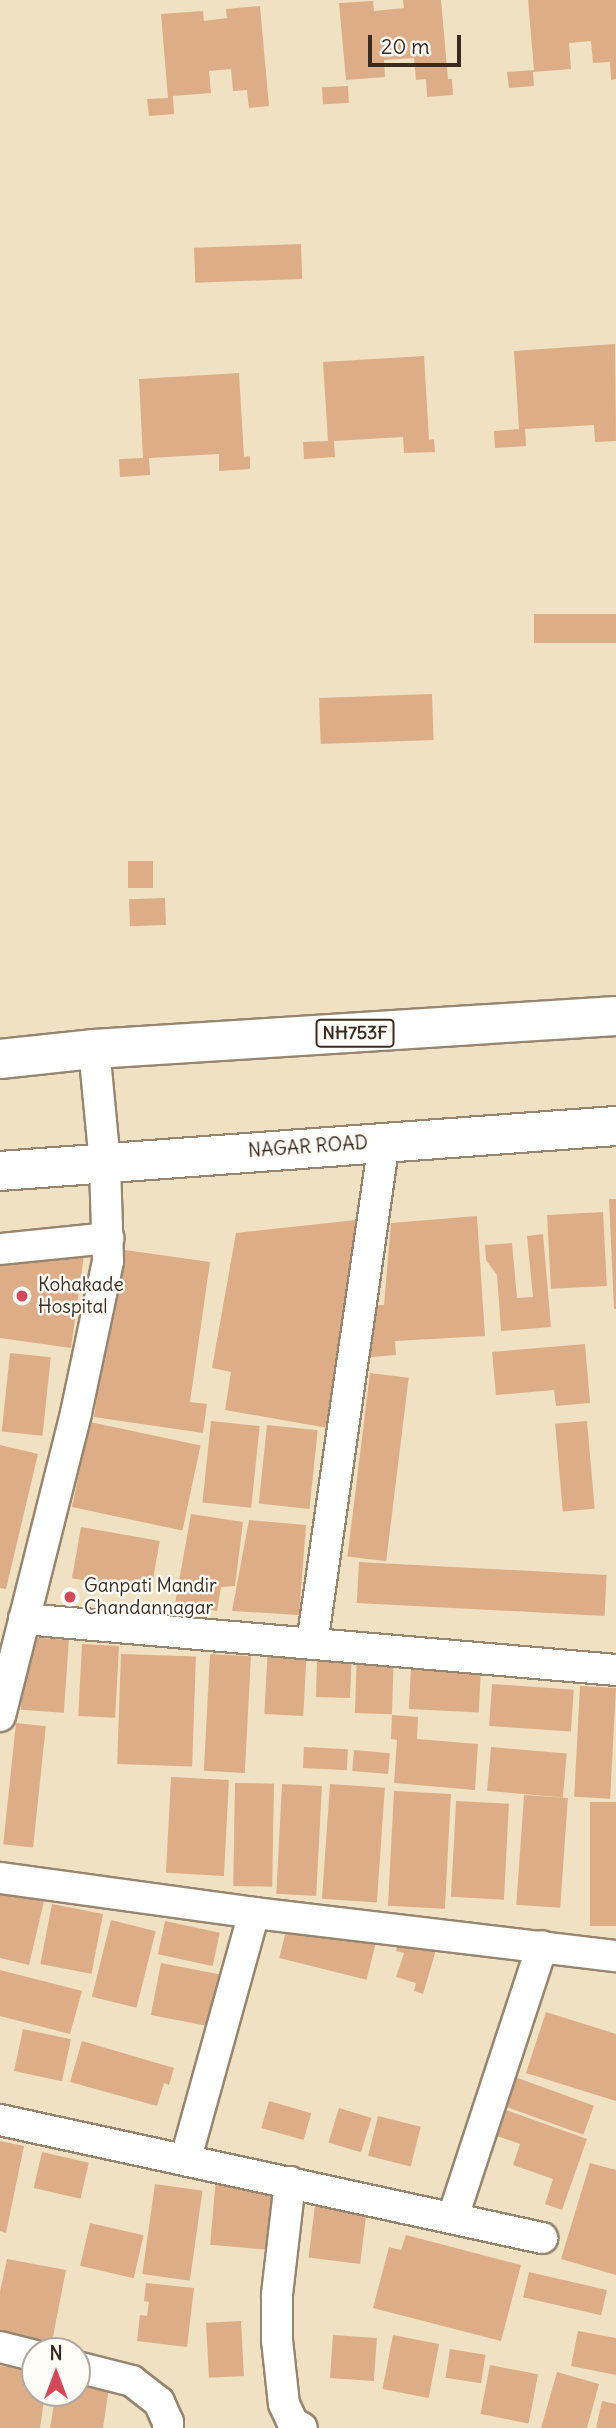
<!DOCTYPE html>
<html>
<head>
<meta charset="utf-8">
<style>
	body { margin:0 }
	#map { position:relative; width:616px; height:2428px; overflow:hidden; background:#f0e1c3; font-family:Delius,sans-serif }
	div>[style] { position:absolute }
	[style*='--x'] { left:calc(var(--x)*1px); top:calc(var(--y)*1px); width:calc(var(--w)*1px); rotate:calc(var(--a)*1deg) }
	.building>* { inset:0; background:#ddad88; transform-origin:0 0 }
	.roads { filter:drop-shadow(2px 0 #968670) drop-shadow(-2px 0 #968670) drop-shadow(0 2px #968670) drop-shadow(0 -2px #968670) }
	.minor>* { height:30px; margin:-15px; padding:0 15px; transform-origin:15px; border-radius:15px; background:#fff }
	.trunk>* { height:38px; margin:-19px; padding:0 19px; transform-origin:19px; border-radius:19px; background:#fff }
	.dots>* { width:19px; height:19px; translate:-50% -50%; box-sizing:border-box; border:4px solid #fdfcf7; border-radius:50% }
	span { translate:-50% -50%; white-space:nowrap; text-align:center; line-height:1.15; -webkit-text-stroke:5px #fdfcf7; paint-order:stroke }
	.shield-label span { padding:2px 5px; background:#fdfcf7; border:2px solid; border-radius:5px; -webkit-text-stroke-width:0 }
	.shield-label { font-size:18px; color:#3b2a1e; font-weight:700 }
	.street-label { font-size:19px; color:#3b2a1e }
	.poi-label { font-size:19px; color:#3b2a1e }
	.left { translate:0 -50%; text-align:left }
	.north { position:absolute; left:21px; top:2337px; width:70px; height:70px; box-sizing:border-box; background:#fdfcf7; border:2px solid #afa8a0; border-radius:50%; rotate:0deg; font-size:19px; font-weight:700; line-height:28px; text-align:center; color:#3b2a1e }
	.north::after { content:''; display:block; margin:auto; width:24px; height:32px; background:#d1495b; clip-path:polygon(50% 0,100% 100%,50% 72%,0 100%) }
	.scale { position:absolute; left:368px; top:35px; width:93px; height:32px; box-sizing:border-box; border:4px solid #3b2a1e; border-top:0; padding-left:9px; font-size:21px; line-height:24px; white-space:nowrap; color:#3b2a1e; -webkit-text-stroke:5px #fdfcf7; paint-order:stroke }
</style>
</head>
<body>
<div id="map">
	<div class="building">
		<div style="clip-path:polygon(403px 0,441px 0,448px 79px,452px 79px,453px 95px,427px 97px,426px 79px,416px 80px,414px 58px,384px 60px,385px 77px,346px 80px,339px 3px,373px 1px,374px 11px,404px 8px)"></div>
		<div style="clip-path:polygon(528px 0,616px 0,616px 79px,611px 80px,610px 62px,593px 63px,591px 41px,569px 43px,571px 69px,533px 72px,534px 86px,509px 88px,507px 72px,534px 70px)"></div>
		<div style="clip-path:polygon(260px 6px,269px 106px,249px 108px,247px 90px,233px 91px,231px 69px,209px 71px,211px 93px,173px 96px,174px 114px,149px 116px,147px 99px,168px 98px,161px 14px,203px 11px,204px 21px,227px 18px,226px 9px)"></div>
		<div style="left:348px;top:86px;width:17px;height:26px;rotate:87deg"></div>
		<div style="left:301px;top:244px;width:35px;height:107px;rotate:88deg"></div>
		<div style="clip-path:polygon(615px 344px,616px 441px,595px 442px,594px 425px,525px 429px,526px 446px,495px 448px,494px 431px,519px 429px,514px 351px)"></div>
		<div style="clip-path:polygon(424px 356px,429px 440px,434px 439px,435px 452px,404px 453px,403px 437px,334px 441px,335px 457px,304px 459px,303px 442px,328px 441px,323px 362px)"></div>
		<div style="clip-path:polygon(239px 373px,244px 457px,250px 456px,250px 469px,219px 471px,219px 454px,149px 458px,150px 475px,120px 477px,119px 459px,143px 458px,139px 379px)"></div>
		<div style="left:616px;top:614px;width:29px;height:82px;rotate:90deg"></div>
		<div style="left:432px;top:694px;width:46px;height:113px;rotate:88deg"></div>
		<div style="left:153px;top:861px;width:27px;height:25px;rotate:90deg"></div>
		<div style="left:165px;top:898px;width:27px;height:36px;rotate:88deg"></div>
		<div style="clip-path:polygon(609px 1199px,616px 1199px,616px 1309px,614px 1309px)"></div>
		<div style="left:603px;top:1212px;width:74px;height:56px;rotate:87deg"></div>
		<div style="clip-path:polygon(477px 1216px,485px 1336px,395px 1341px,396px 1355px,371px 1357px,367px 1306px,384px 1305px,391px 1223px)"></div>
		<div style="clip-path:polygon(365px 1219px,328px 1428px,225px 1410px,231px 1372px,212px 1368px,236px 1233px)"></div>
		<div style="clip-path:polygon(543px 1234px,551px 1327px,501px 1331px,497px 1275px,486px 1260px,485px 1245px,512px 1243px,517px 1298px,533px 1297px,527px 1236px)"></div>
		<div style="clip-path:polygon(118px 1249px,210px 1262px,190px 1402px,207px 1404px,203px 1433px,94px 1417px)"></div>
		<div style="clip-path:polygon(84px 1255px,71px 1348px,0 1338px,0 1259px)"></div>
		<div style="clip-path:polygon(585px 1344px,590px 1403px,556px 1406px,554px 1390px,496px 1395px,492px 1352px)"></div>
		<div style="left:10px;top:1353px;width:41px;height:79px;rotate:6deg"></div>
		<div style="left:370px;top:1373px;width:39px;height:185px;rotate:7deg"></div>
		<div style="left:211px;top:1421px;width:49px;height:82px;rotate:6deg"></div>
		<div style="left:587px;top:1421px;width:88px;height:32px;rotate:85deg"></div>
		<div style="left:90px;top:1422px;width:113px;height:87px;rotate:12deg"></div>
		<div style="left:267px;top:1425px;width:51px;height:79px;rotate:6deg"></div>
		<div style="clip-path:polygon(0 1445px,38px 1454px,6px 1589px,0 1588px)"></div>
		<div style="clip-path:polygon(191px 1514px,243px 1522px,235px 1586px,221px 1587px,217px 1611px,175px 1604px)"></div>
		<div style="clip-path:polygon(249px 1520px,306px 1525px,299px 1615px,232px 1611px)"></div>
		<div style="left:81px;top:1527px;width:80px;height:52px;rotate:10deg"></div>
		<div style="left:359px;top:1562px;width:248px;height:41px;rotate:3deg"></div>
		<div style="left:26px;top:1637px;width:43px;height:73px;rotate:4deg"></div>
		<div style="left:82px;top:1644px;width:37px;height:72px;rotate:3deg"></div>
		<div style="left:268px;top:1644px;width:39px;height:70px;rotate:3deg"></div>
		<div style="clip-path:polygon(352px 1650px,350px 1698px,316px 1697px,317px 1659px)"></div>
		<div style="left:357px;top:1653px;width:37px;height:60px;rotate:2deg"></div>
		<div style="left:121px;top:1654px;width:75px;height:110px;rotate:2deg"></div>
		<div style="left:210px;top:1654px;width:41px;height:117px;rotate:3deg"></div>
		<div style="left:411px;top:1667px;width:70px;height:42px;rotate:3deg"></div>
		<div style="left:492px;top:1684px;width:82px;height:42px;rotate:4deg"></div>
		<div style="left:580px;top:1686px;width:36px;height:111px;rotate:3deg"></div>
		<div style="clip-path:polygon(392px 1715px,418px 1717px,417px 1739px,478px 1744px,475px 1790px,394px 1783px,397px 1740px,391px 1739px)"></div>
		<div style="left:16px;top:1723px;width:30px;height:122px;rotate:6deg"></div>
		<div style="left:304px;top:1747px;width:44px;height:21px;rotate:3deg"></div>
		<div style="left:491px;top:1747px;width:76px;height:44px;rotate:5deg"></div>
		<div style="left:354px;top:1750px;width:36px;height:21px;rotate:5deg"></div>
		<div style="left:171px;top:1777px;width:58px;height:96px;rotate:3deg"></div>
		<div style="left:235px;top:1783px;width:39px;height:103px;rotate:1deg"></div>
		<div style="left:282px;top:1784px;width:40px;height:110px;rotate:3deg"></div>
		<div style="left:330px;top:1784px;width:55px;height:115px;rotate:4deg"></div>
		<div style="left:394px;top:1791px;width:57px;height:115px;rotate:3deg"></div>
		<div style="left:524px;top:1795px;width:44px;height:110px;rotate:4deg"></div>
		<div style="left:456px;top:1801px;width:53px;height:96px;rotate:3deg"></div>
		<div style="left:590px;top:1802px;width:26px;height:124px"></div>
		<div style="clip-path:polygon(0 1891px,44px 1901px,29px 1965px,0 1958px)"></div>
		<div style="left:52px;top:1904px;width:52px;height:61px;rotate:11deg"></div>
		<div style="left:111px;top:1920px;width:46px;height:79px;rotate:14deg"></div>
		<div style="left:165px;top:1921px;width:56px;height:34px;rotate:12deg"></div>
		<div style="left:288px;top:1923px;width:90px;height:36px;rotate:14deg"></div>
		<div style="clip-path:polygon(400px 1939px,436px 1950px,423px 1994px,414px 1991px,416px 1983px,396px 1977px,404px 1953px,396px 1951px)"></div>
		<div style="left:161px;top:1963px;width:63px;height:53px;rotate:11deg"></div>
		<div style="clip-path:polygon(0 1970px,82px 1991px,70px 2034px,0 2016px)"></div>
		<div style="clip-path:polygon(546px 2012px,616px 2034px,616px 2101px,526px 2073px)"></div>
		<div style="left:23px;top:2029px;width:49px;height:43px;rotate:12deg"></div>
		<div style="clip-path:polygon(82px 2041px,174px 2068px,169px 2085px,164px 2083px,157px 2106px,70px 2082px)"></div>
		<div style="left:515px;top:2077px;width:84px;height:31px;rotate:20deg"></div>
		<div style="left:269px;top:2101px;width:44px;height:28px;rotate:16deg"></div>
		<div style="left:339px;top:2108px;width:34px;height:36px;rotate:17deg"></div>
		<div style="clip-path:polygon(506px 2110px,587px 2139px,562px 2210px,545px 2204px,553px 2179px,513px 2165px,520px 2144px,497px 2136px)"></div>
		<div style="left:378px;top:2116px;width:44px;height:41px;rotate:14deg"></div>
		<div style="clip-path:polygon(0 2141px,24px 2146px,6px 2233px,0 2231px)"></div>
		<div style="left:42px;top:2152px;width:48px;height:37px;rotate:13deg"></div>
		<div style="clip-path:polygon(590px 2163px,616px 2170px,616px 2275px,561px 2259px)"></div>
		<div style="left:216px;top:2178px;width:64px;height:67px;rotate:5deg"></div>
		<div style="left:155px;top:2184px;width:48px;height:91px;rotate:8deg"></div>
		<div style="left:316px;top:2197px;width:52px;height:61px;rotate:7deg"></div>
		<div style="left:90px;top:2223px;width:55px;height:44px;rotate:13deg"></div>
		<div style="clip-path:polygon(406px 2235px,521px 2265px,501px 2341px,373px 2308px,389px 2247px,401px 2250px)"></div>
		<div style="clip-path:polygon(7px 2259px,66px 2270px,52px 2342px,0 2332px,0 2292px)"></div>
		<div style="left:529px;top:2272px;width:80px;height:26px;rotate:13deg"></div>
		<div style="clip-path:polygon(146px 2283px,194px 2288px,187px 2347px,137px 2341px,140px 2315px,147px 2316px,149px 2302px,144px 2301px)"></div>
		<div style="left:241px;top:2321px;width:55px;height:35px;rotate:87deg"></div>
		<div style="clip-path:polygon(578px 2331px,616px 2338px,616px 2375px,571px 2366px)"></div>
		<div style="left:333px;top:2335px;width:44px;height:43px;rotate:4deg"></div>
		<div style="left:393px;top:2335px;width:47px;height:55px;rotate:11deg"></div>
		<div style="left:450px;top:2349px;width:36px;height:29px;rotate:9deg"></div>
		<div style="left:490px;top:2365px;width:49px;height:50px;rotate:11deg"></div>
		<div style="clip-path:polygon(0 2366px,35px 2370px,35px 2393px,45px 2393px,40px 2428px,0 2428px)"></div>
		<div style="clip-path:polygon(557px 2372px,599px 2384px,587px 2428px,541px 2428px)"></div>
		<div style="clip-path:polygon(77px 2376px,110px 2381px,103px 2428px,50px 2428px,56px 2393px,77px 2393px)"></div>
		<div style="clip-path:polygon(602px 2401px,616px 2404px,616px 2428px,596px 2428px)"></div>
	</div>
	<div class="roads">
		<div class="minor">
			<div style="--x:0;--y:1249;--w:109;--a:-5.8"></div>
			<div style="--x:24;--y:1619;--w:594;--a:4.92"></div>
			<div style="--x:312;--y:1644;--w:507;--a:-81.84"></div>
			<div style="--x:0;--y:1716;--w:312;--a:-75.9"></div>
			<div style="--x:76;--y:1413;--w:155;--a:-78.1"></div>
			<div style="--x:108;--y:1261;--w:98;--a:-91.8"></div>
			<div style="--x:105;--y:1163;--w:115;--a:-95.5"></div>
			<div style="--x:0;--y:1878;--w:256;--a:7.8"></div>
			<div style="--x:254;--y:1913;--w:365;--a:6.8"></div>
			<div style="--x:0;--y:2120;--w:555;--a:12.28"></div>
			<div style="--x:186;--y:2158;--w:254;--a:-74.5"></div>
			<div style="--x:290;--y:2182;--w:114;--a:96.6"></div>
			<div style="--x:277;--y:2295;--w:45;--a:90"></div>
			<div style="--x:277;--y:2340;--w:64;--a:83.8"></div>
			<div style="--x:284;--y:2404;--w:21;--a:65"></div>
			<div style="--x:293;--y:2423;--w:10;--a:29"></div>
			<div style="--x:453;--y:2217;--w:285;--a:-71.8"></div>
			<div style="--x:0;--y:2347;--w:36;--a:14"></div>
			<div style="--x:77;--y:2367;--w:57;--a:14.3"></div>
			<div style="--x:132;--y:2381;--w:34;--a:38"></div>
			<div style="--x:159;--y:2402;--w:22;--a:66"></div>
			<div style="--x:168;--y:2422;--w:6;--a:90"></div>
		</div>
		<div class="trunk">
			<div style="--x:0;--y:1059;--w:95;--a:-6.1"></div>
			<div style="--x:94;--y:1049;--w:523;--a:-3.62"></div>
			<div style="--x:0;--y:1171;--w:618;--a:-4.18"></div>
		</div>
	</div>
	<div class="dots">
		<div style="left:22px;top:1296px;background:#d1495b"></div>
		<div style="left:70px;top:1597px;background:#d1495b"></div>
	</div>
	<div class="shield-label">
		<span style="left:355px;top:1033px">NH753F</span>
	</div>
	<div class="street-label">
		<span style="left:308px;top:1147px;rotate:-4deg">NAGAR ROAD</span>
	</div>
	<div class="poi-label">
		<span class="left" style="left:38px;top:1296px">Kohakade<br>Hospital</span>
		<span class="left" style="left:84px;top:1597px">Ganpati Mandir<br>Chandannagar</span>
	</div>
	<div class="north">N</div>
	<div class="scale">20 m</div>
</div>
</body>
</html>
